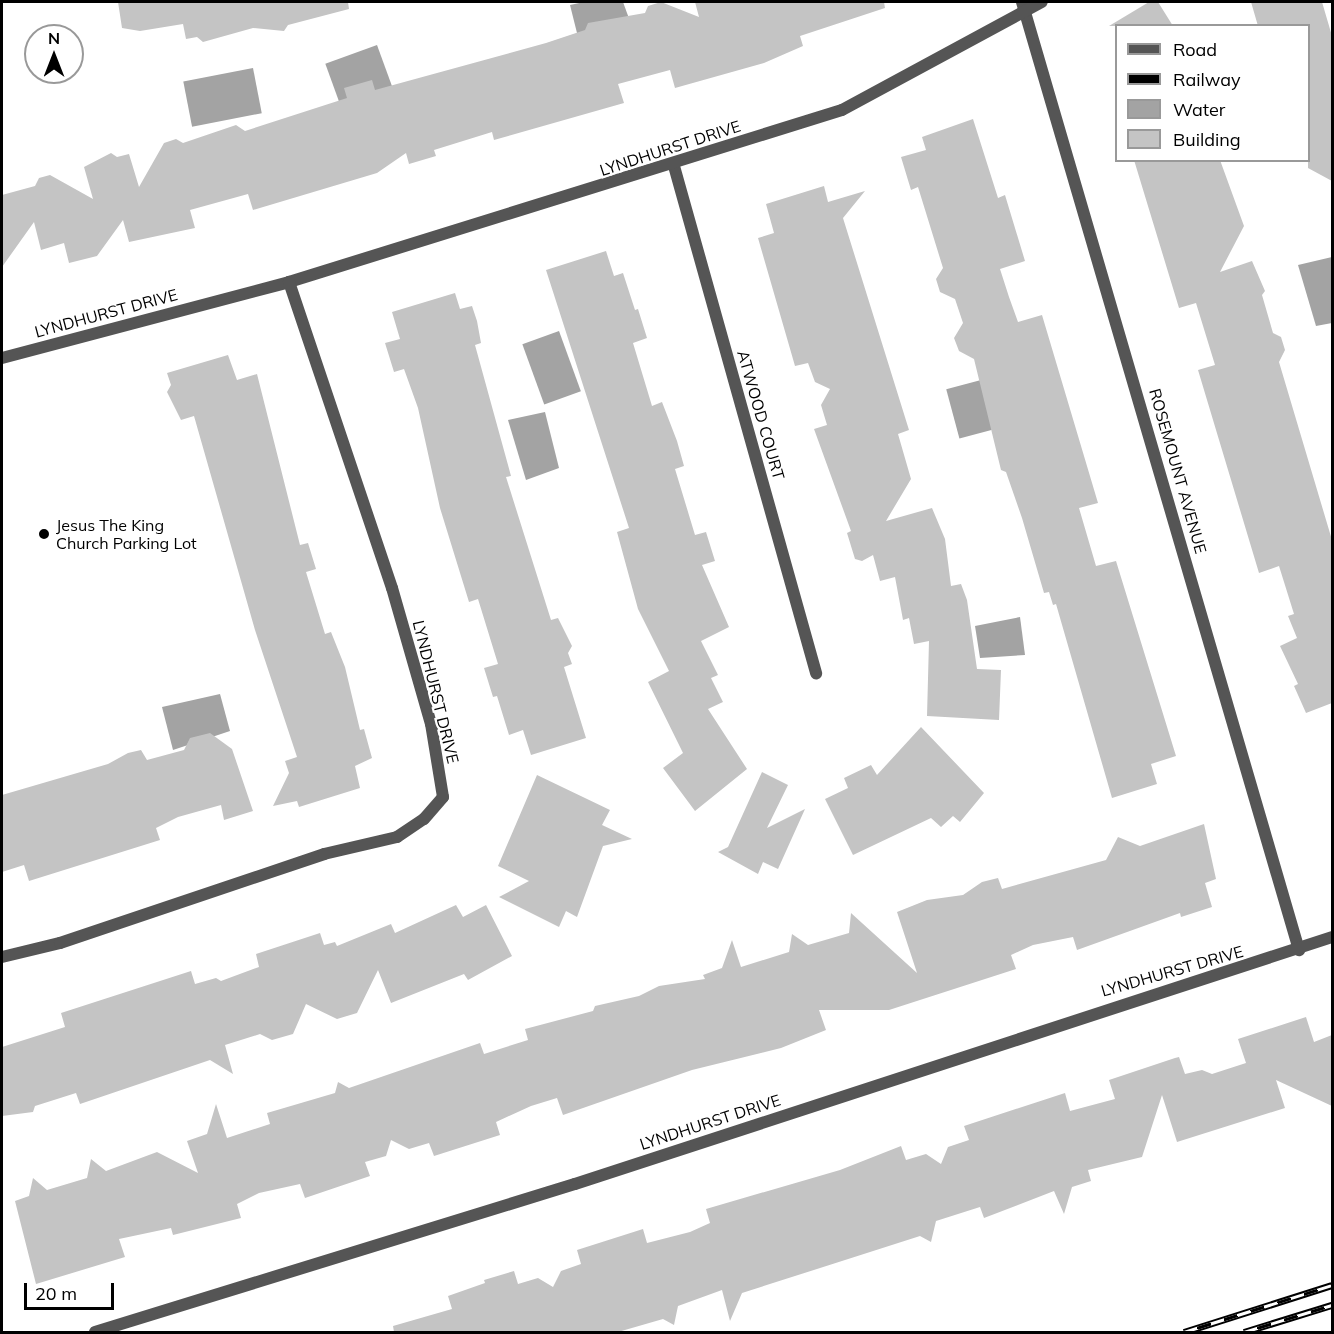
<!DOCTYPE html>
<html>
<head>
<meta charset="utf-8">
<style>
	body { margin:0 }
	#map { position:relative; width:1334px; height:1334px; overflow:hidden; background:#fff; font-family:Mulish,sans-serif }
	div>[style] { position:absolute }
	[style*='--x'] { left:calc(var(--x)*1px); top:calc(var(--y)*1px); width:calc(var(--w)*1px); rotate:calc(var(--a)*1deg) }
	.water>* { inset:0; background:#a3a3a3; transform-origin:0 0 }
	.building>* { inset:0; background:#c4c4c4 }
	.minor>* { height:12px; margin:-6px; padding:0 6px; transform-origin:6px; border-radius:6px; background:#555 }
	.rail>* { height:7px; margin-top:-3.5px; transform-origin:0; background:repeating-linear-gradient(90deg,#fff 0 14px,#000 0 28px); box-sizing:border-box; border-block:2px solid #000 }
	.dots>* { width:16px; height:16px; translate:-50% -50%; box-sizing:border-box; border:3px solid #fff; border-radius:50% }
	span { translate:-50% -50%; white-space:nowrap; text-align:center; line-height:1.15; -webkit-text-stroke:4.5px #fff; paint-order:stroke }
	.street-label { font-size:16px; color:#000 }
	.poi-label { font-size:16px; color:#000 }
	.left { translate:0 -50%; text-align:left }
	.frame { position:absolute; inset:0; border:3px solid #000; pointer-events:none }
	.legend { position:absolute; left:1115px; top:24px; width:195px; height:138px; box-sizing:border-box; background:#fff; border:2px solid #999; margin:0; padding:8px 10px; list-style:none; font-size:18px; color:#000 }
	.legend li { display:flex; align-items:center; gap:12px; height:30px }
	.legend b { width:30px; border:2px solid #999 }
	.north { position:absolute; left:24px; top:24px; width:60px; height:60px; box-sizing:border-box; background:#fff; border:2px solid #999; border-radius:50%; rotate:0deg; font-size:16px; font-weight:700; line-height:24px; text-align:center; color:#000 }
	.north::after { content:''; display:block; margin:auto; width:21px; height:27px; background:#000; clip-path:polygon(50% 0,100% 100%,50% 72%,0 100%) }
	.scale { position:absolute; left:24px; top:1283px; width:90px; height:27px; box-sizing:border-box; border:3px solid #000; border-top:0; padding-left:8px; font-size:18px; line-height:21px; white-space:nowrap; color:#000; -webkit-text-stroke:4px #fff; paint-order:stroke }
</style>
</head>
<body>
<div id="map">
	<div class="water">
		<div style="clip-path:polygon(584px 2px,623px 2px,631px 24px,578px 37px,570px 5px)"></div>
		<div style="left:377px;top:45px;width:48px;height:55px;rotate:70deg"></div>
		<div style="left:253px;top:68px;width:46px;height:71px;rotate:79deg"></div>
		<div style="clip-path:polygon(1332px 257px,1332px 323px,1316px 326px,1298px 265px)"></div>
		<div style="left:559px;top:331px;width:64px;height:39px;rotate:70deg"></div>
		<div style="left:981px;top:380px;width:51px;height:36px;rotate:75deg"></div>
		<div style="clip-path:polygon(545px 412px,559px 468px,526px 480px,508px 420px)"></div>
		<div style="clip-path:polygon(1020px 617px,1025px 655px,980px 658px,975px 626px)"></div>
		<div style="clip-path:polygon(220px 694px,230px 731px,173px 750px,162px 707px)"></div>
	</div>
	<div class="building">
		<div style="clip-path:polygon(118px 2px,348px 2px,349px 9px,288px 25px,284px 31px,253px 28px,203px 42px,197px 37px,186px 39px,183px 24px,140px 31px,122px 28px)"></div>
		<div style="clip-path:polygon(661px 2px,699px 17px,695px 2px,884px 2px,885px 8px,800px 36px,803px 46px,764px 63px,675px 88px,670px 70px,618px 84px,624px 103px,494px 140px,492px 132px,434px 150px,436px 156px,409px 164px,406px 153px,377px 173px,253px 210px,248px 194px,190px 210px,195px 228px,129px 242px,123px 220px,97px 256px,69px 263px,64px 243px,41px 250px,34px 222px,2px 267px,2px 195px,35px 186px,39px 178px,50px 175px,93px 199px,84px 167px,111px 153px,117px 157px,129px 154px,139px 187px,164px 143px,176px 139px,183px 143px,236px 125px,245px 131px,347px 98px,344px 88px,372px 80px,375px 90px,546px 43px,585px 30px,588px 23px,645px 13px,648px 6px)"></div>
		<div style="clip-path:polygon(1149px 2px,1158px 2px,1173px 26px,1109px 26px)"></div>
		<div style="clip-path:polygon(1251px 2px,1322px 2px,1332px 36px,1332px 181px,1308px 168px,1308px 26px,1258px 26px)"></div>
		<div style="clip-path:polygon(973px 119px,998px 198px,1005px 195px,1025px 261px,1000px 269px,1009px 297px,1018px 322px,1042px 315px,1098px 503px,1079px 508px,1096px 566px,1116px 561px,1176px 756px,1151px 764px,1157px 784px,1112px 798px,1056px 604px,1053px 605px,1049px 592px,1044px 593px,1022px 518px,1006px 472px,1001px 470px,974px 359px,959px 351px,954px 338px,963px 323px,955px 299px,940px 292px,936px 279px,943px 268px,918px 187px,911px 190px,901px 157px,926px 150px,922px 137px)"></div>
		<div style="clip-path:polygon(1134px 160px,1220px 160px,1244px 226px,1220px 272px,1252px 261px,1265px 291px,1262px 295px,1273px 333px,1281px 337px,1285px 350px,1279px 362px,1332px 540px,1332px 703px,1306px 713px,1294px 686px,1298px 684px,1280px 646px,1297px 638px,1288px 616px,1294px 614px,1279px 566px,1259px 573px,1198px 370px,1215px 365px,1196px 303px,1179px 308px)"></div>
		<div style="clip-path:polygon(824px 186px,828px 202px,865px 191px,843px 218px,909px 430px,898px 434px,911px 479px,886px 521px,932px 508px,945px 539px,951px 586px,961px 584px,967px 600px,977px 669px,1001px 670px,999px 720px,927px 716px,929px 641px,914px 644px,909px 618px,903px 620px,895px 577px,880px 581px,873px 555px,862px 561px,855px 559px,847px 533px,851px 531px,814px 429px,827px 425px,821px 405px,830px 389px,815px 382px,808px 363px,795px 366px,758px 238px,774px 233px,766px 204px)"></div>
		<div style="clip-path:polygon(606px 251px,614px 276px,623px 273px,635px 310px,638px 309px,647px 338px,633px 343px,652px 406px,662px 402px,677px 441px,684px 466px,675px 469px,695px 535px,706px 532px,715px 561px,702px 565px,729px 627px,701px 641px,718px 675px,711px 678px,723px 702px,708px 709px,747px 769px,695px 811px,663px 768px,683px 753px,648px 682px,669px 671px,638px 609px,617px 532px,629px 528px,546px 270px)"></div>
		<div style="clip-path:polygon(455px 293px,460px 309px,472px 306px,477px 321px,481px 343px,475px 345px,511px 476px,506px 477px,551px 620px,558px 618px,572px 646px,568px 653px,572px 664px,564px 667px,586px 738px,531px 755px,523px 730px,509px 735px,497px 696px,493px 697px,484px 668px,498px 664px,478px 599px,469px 602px,440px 508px,418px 408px,404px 369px,394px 372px,385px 343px,400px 339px,392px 312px)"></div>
		<div style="clip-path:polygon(228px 355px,237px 380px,257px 374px,300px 545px,308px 543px,316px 569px,306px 572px,325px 634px,331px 632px,345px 667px,360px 730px,364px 729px,372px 758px,355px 766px,360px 788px,299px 807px,297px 801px,273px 806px,289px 773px,285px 761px,297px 757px,255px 630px,194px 416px,181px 420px,167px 392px,171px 385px,167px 373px)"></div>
		<div style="clip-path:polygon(921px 727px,984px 793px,960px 822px,953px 816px,941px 827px,931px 818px,853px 855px,825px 799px,848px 788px,844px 778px,871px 765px,877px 775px)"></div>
		<div style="clip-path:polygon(210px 733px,232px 749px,253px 811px,224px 820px,221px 805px,178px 817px,156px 828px,160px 840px,29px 881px,24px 865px,2px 872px,2px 795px,108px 764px,128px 753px,141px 750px,147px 760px,184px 750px,190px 738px)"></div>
		<div style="clip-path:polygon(762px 772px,788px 785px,767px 828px,805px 809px,778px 869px,763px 862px,758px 874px,718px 852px,728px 847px)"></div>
		<div style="clip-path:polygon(537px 775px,610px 810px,602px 825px,632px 839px,603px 846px,577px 917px,566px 911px,559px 927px,499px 897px,529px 881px,498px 866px)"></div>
		<div style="clip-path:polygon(1204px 824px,1216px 879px,1205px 883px,1212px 907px,1181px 917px,1180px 913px,1077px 950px,1073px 937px,1033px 945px,1011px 955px,1016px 969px,889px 1010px,819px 1010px,826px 1030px,781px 1048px,692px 1070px,563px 1115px,557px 1098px,531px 1106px,496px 1122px,500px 1135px,434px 1156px,429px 1143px,409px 1149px,391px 1140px,386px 1156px,365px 1162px,370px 1176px,305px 1198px,300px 1184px,259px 1193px,237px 1204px,241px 1218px,173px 1235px,171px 1228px,119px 1239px,125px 1257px,36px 1284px,15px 1201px,29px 1196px,33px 1178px,47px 1190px,87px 1178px,91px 1159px,106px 1171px,157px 1152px,198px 1173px,187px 1141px,207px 1134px,216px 1104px,227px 1138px,270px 1124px,267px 1113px,335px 1093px,338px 1082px,349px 1088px,480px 1043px,484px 1054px,528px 1040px,525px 1029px,593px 1011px,595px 1006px,639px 996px,659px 986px,705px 979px,703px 975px,722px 968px,732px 940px,741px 967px,789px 952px,792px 934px,808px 945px,849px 933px,851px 913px,917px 973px,897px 912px,927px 900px,963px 895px,982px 882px,998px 878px,1002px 889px,1106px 860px,1118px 837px,1140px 846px)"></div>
		<div style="clip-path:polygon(456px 905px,463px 917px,486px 905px,512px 956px,468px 980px,464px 974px,391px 1003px,378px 970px,357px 1013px,337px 1019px,306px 1004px,293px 1034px,272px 1040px,260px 1034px,225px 1045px,233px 1074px,210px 1060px,80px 1104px,76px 1093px,35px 1106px,33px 1112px,2px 1116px,2px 1047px,65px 1027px,61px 1013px,191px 971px,195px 984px,216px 978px,221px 981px,259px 967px,256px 954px,320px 933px,324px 945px,335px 942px,337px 946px,391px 924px,395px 933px)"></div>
		<div style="clip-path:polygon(1306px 1017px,1314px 1042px,1332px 1035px,1332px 1106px,1276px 1080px,1285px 1108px,1177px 1142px,1162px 1095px,1142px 1157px,1088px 1170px,1091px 1181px,1072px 1187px,1064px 1214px,1054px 1191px,984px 1218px,980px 1207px,936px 1221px,931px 1242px,920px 1236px,742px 1293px,730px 1321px,722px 1290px,678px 1306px,674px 1325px,663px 1319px,618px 1332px,394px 1332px,393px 1326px,452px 1309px,448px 1296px,485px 1283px,484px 1280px,514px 1271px,518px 1284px,538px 1278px,553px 1287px,561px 1271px,581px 1264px,577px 1250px,643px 1229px,647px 1243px,690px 1232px,710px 1223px,706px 1209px,840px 1170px,901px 1146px,906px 1160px,926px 1154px,941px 1164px,948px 1147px,969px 1140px,964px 1126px,1065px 1093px,1070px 1111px,1115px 1099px,1109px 1080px,1175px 1058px,1179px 1057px,1185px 1074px,1202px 1070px,1212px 1074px,1246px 1063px,1238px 1039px)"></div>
	</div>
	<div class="minor">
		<div style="--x:1022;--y:2;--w:988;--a:73.71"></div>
		<div style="--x:674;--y:166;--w:527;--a:74.35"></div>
		<div style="--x:2;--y:358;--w:297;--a:-14.8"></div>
		<div style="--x:289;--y:282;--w:579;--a:-17.28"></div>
		<div style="--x:842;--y:110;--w:227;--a:-28.4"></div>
		<div style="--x:2;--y:957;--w:60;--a:-13.6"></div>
		<div style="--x:60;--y:943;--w:279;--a:-18.6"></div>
		<div style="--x:324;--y:854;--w:75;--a:-13.1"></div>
		<div style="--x:397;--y:837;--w:32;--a:-34"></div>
		<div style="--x:424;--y:819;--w:29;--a:-49"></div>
		<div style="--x:443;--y:797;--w:74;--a:-99.3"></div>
		<div style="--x:431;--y:724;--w:141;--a:-106"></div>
		<div style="--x:392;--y:588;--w:323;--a:-108.6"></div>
		<div style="--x:95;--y:1332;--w:502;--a:-17.14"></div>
		<div style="--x:575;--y:1184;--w:796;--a:-18.07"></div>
	</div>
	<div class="rail">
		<div style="--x:1184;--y:1332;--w:155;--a:-17.6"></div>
		<div style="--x:1244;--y:1332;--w:92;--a:-17.1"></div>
	</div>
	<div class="dots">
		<div style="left:44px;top:534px;background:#000"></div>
	</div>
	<div class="street-label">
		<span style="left:670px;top:148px;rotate:-18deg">LYNDHURST DRIVE</span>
		<span style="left:106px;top:313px;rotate:-15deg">LYNDHURST DRIVE</span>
		<span style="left:761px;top:415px;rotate:74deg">ATWOOD COURT</span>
		<span style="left:1178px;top:471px;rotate:74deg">ROSEMOUNT AVENUE</span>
		<span style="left:436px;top:692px;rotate:76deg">LYNDHURST DRIVE</span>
		<span style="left:1172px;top:971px;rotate:-16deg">LYNDHURST DRIVE</span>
		<span style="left:710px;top:1122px;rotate:-18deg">LYNDHURST DRIVE</span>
	</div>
	<div class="poi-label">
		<span class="left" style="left:56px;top:534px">Jesus The King<br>Church Parking Lot</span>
	</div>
	<div class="frame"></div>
	<ul class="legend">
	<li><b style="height:8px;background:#555"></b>Road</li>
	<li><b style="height:8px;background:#000"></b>Railway</li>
	<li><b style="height:16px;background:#a3a3a3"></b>Water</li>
	<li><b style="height:16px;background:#c4c4c4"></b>Building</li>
	</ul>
	<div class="north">N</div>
	<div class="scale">20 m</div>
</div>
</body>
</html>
